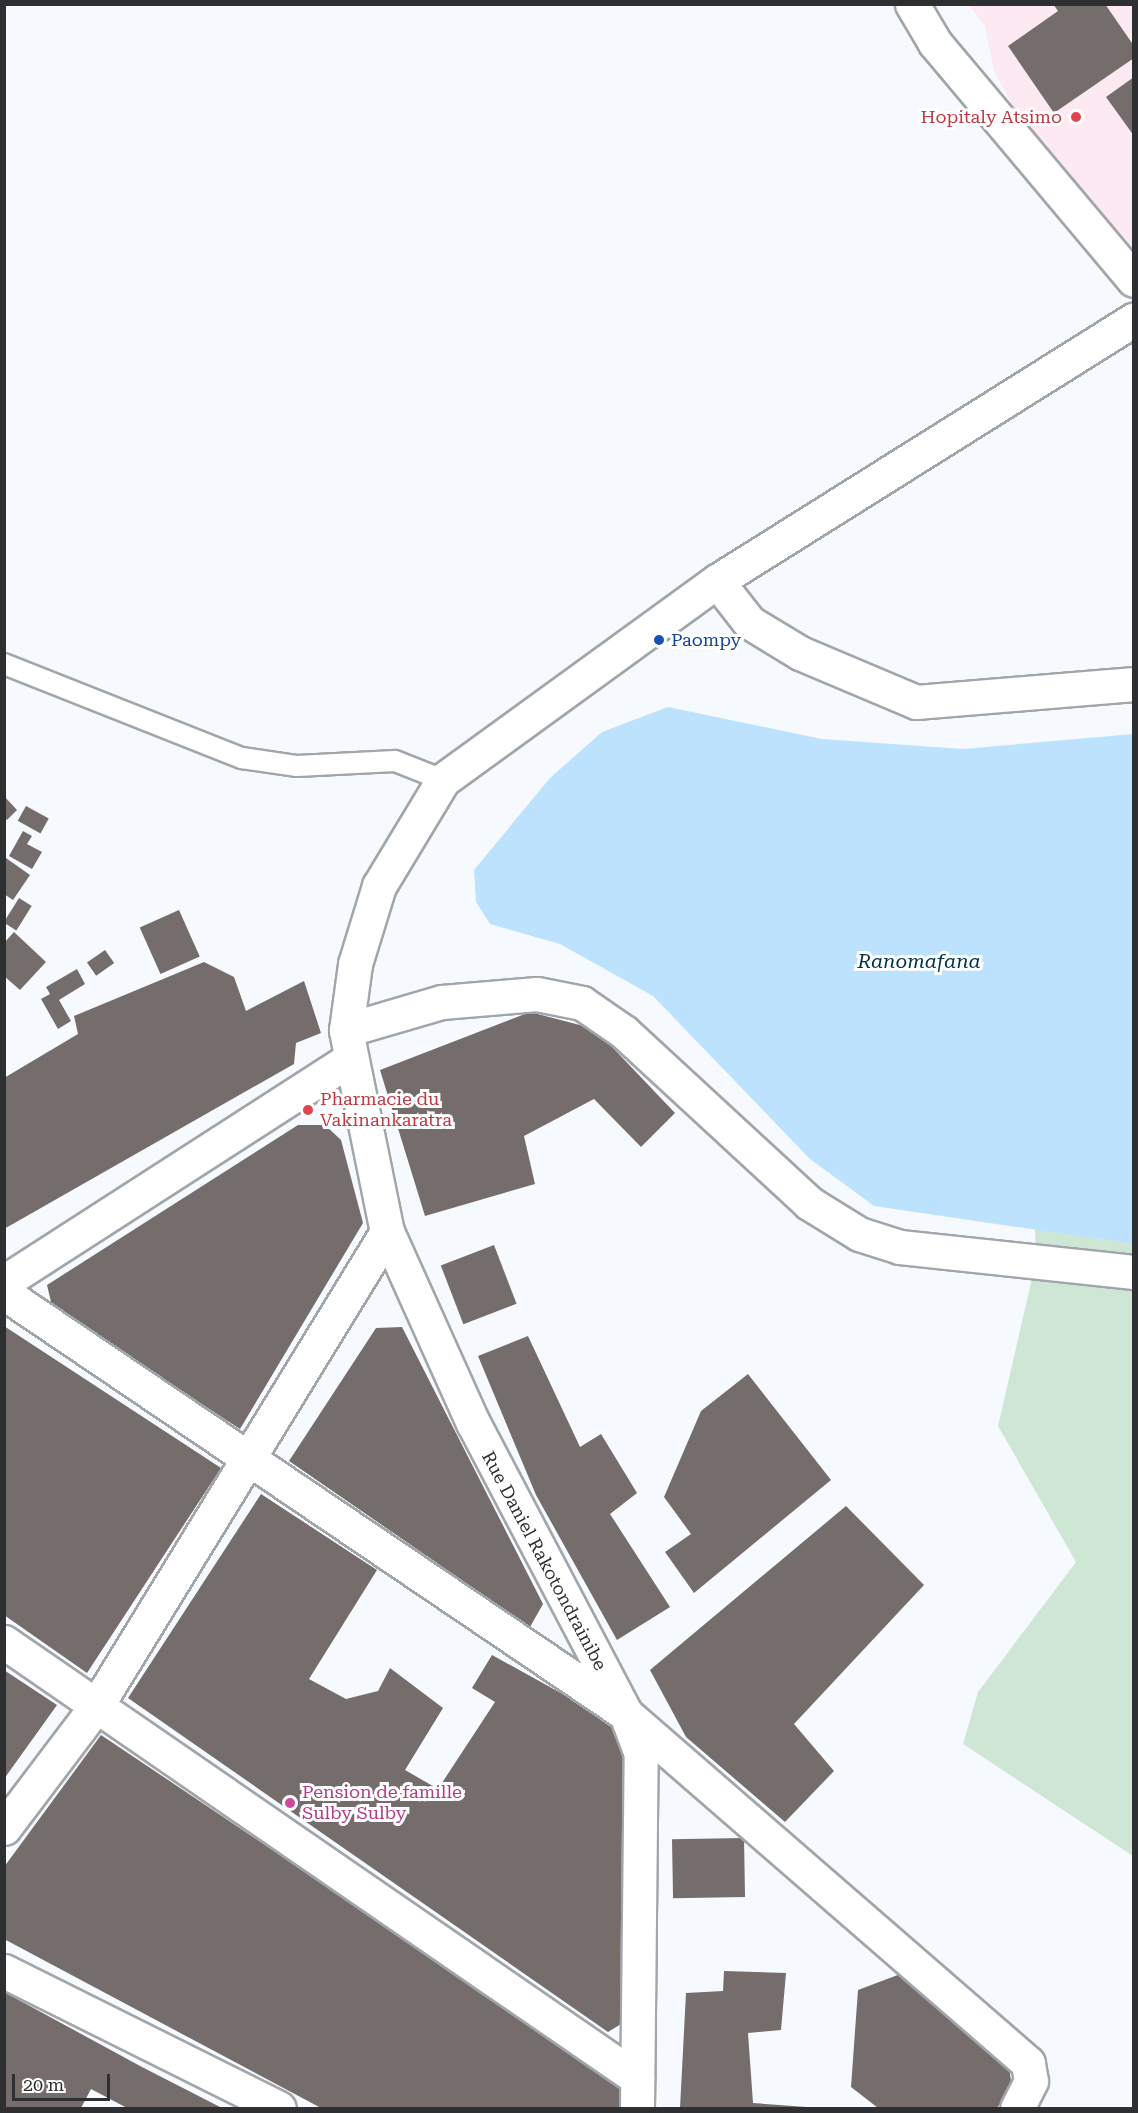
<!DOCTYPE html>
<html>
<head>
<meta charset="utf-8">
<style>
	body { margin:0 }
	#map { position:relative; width:1138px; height:2113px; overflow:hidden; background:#f6fafe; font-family:"Roboto Serif",serif }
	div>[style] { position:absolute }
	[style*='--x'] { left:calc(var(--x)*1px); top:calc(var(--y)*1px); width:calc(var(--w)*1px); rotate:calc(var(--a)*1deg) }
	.medical>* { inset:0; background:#fde9f1 }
	.green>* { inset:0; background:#cee7d4 }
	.water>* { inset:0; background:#bce2fd }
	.building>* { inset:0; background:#746d6b; transform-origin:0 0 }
	.roads { filter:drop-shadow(2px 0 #a1a6ab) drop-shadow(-2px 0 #a1a6ab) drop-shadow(0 2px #a1a6ab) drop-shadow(0 -2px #a1a6ab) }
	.service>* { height:20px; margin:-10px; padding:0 10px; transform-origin:10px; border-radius:10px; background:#fff }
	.minor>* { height:33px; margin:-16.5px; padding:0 16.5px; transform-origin:16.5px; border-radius:16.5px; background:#fff }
	.tertiary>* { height:33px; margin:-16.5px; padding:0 16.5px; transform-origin:16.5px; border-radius:16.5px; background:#fff }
	.dots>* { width:16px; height:16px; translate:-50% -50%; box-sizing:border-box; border:3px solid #fff; border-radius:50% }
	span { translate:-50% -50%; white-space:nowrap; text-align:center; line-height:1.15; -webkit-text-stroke:6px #fff; paint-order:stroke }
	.health-label { font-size:18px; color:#be3a42 }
	.right { translate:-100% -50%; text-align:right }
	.left { translate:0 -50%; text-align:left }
	.transit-label { font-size:18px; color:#164399 }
	.street-label { font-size:18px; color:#2d2f31 }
	.hotel-label { font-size:18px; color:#b23c85 }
	.water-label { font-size:20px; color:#01324c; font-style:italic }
	.frame { position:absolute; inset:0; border:6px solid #2d2f31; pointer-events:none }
	.scale { position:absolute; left:12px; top:2074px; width:98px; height:27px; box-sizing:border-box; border:3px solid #2d2f31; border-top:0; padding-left:8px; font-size:18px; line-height:21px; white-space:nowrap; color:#2d2f31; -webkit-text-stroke:4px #fff; paint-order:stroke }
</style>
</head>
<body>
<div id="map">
	<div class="medical">
		<div style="clip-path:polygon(969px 5px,1133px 5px,1133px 256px,1045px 163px,994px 71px,985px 26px)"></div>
	</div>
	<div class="green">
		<div style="clip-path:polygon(1035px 1229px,1133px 1244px,1133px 1856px,963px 1744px,978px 1692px,1076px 1562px,998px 1426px,1036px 1261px)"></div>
	</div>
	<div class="water">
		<div style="clip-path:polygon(668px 707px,822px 739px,963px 749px,1133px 734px,1133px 1244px,874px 1206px,810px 1159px,653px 996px,560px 944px,490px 924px,476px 902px,474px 870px,550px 778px,602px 732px)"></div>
	</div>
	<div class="building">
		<div style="clip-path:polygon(1053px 4px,1105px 4px,1134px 46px,1134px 58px,1054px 113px,1008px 46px,1058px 11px)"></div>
		<div style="clip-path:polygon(1134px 77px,1134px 136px,1106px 97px)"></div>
		<div style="clip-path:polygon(4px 796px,17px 810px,7px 820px,4px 818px)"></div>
		<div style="left:26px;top:806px;width:26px;height:17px;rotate:29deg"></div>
		<div style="clip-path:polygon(23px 831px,32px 836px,27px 844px,42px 852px,32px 869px,9px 856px)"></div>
		<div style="clip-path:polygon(6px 858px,30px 875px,13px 900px,4px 894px)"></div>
		<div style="left:19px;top:898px;width:15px;height:29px;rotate:32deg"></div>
		<div style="left:179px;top:910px;width:51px;height:43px;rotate:66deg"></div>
		<div style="clip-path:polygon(14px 932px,46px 962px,20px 990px,4px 976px,4px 943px)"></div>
		<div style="left:105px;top:950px;width:16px;height:22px;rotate:55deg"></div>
		<div style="clip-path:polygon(204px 962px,234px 977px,246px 1011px,304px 981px,321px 1033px,296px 1043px,294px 1064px,4px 1229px,4px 1078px,78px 1034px,74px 1016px)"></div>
		<div style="clip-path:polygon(77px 969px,85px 984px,59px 1000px,71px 1021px,58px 1029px,41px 999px,50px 994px,46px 987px)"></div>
		<div style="clip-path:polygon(530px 1012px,595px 1029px,675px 1113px,641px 1147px,594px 1099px,524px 1136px,535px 1184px,425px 1216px,380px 1070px)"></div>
		<div style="clip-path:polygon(298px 1125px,325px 1125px,341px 1140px,363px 1223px,240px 1429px,52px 1306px,47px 1285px)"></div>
		<div style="left:494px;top:1245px;width:63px;height:57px;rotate:69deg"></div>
		<div style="clip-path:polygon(4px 1326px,221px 1468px,87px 1673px,4px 1615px)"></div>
		<div style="clip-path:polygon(402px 1327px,543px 1604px,530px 1627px,289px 1461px,376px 1328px)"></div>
		<div style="clip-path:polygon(528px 1336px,580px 1447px,601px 1434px,637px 1493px,610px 1514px,670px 1607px,617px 1640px,536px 1495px,478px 1356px)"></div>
		<div style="clip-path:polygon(748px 1374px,831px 1480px,694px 1593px,665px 1552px,691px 1534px,664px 1497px,701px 1411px)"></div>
		<div style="clip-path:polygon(261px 1494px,377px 1570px,309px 1679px,346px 1699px,378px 1691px,390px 1668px,443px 1708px,405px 1770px,438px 1789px,495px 1702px,472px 1688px,492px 1655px,613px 1722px,623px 1759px,621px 2024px,608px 2032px,128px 1698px)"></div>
		<div style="clip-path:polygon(846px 1506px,924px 1585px,794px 1724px,834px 1771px,785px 1822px,686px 1737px,650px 1670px)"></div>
		<div style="clip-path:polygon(4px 1670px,57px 1705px,4px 1779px)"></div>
		<div style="clip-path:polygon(101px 1735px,620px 2083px,620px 2108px,321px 2108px,4px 1939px,4px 1867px)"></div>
		<div style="left:744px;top:1838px;width:59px;height:72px;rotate:89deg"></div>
		<div style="clip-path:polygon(724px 1971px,786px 1973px,781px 2030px,748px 2033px,753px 2103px,820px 2108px,680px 2108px,686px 1993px,723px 1991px)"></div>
		<div style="clip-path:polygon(903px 1973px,1009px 2067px,1012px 2088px,997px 2108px,878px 2108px,851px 2087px,858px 1990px)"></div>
		<div style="clip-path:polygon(4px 1992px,142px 2067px,222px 2108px,127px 2108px,91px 2089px,81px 2108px,4px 2108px)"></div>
	</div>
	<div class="roads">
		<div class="service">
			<div style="--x:4;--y:664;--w:256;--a:21.6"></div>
			<div style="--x:242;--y:758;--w:56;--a:8.3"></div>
			<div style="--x:297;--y:766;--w:98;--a:-2.9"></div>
			<div style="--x:395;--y:761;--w:52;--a:21.6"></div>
		</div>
		<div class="minor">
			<div style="--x:912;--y:4;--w:45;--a:59.5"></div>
			<div style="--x:935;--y:43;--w:309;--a:50"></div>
			<div style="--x:717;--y:581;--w:52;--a:52"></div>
			<div style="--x:749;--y:622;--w:60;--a:31.3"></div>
			<div style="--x:800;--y:653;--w:126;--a:22.9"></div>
			<div style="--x:916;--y:702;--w:219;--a:-4.7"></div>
			<div style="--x:346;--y:1030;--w:100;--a:-16.3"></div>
			<div style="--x:442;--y:1002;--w:95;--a:-4.8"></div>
			<div style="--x:537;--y:994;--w:46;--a:11.3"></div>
			<div style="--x:582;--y:1003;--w:51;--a:34.6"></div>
			<div style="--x:624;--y:1032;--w:252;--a:42.7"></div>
			<div style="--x:809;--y:1203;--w:59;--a:31.8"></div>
			<div style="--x:859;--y:1234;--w:43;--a:17.6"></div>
			<div style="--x:900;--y:1247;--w:235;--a:6.1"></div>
			<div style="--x:4;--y:1293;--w:751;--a:34.09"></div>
			<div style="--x:626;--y:1714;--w:532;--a:40.96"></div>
			<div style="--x:1028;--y:2063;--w:18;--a:81"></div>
			<div style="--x:1031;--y:2081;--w:30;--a:117"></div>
			<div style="--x:4;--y:1642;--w:769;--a:34.56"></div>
			<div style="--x:4;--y:1828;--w:154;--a:-52.9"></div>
			<div style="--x:97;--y:1705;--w:555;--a:-58.49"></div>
			<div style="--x:4;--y:1971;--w:307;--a:26.5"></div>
		</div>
		<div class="tertiary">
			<div style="--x:4;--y:1282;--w:413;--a:-32.8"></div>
			<div style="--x:637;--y:2108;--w:354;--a:-89.4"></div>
			<div style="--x:641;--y:1754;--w:43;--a:-110.6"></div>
			<div style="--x:626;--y:1714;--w:329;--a:-117.7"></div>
			<div style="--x:473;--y:1423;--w:209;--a:-114.2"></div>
			<div style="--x:387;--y:1232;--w:206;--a:-101.5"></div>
			<div style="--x:346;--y:1030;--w:67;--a:-82.2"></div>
			<div style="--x:355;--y:964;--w:82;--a:-72.9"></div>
			<div style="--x:379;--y:886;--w:124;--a:-58.9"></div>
			<div style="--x:443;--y:780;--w:339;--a:-36"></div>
			<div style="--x:717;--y:581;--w:492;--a:-32.1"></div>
		</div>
	</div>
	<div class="dots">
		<div style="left:1076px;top:117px;background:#e0444e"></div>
		<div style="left:659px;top:640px;background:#1a4fb4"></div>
		<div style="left:308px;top:1110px;background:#e0444e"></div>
		<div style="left:290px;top:1803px;background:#d1479c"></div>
	</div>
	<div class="health-label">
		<span class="right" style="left:1062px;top:117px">Hopitaly Atsimo</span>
		<span class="left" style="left:320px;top:1110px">Pharmacie du<br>Vakinankaratra</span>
	</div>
	<div class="transit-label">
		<span class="left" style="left:671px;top:640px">Paompy</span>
	</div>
	<div class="street-label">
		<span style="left:544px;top:1561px;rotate:62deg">Rue Daniel Rakotondrainibe</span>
	</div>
	<div class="hotel-label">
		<span class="left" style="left:302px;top:1803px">Pension de famille<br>Sulby Sulby</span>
	</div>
	<div class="water-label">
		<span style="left:919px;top:961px">Ranomafana</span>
	</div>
	<div class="frame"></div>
	<div class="scale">20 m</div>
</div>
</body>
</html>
